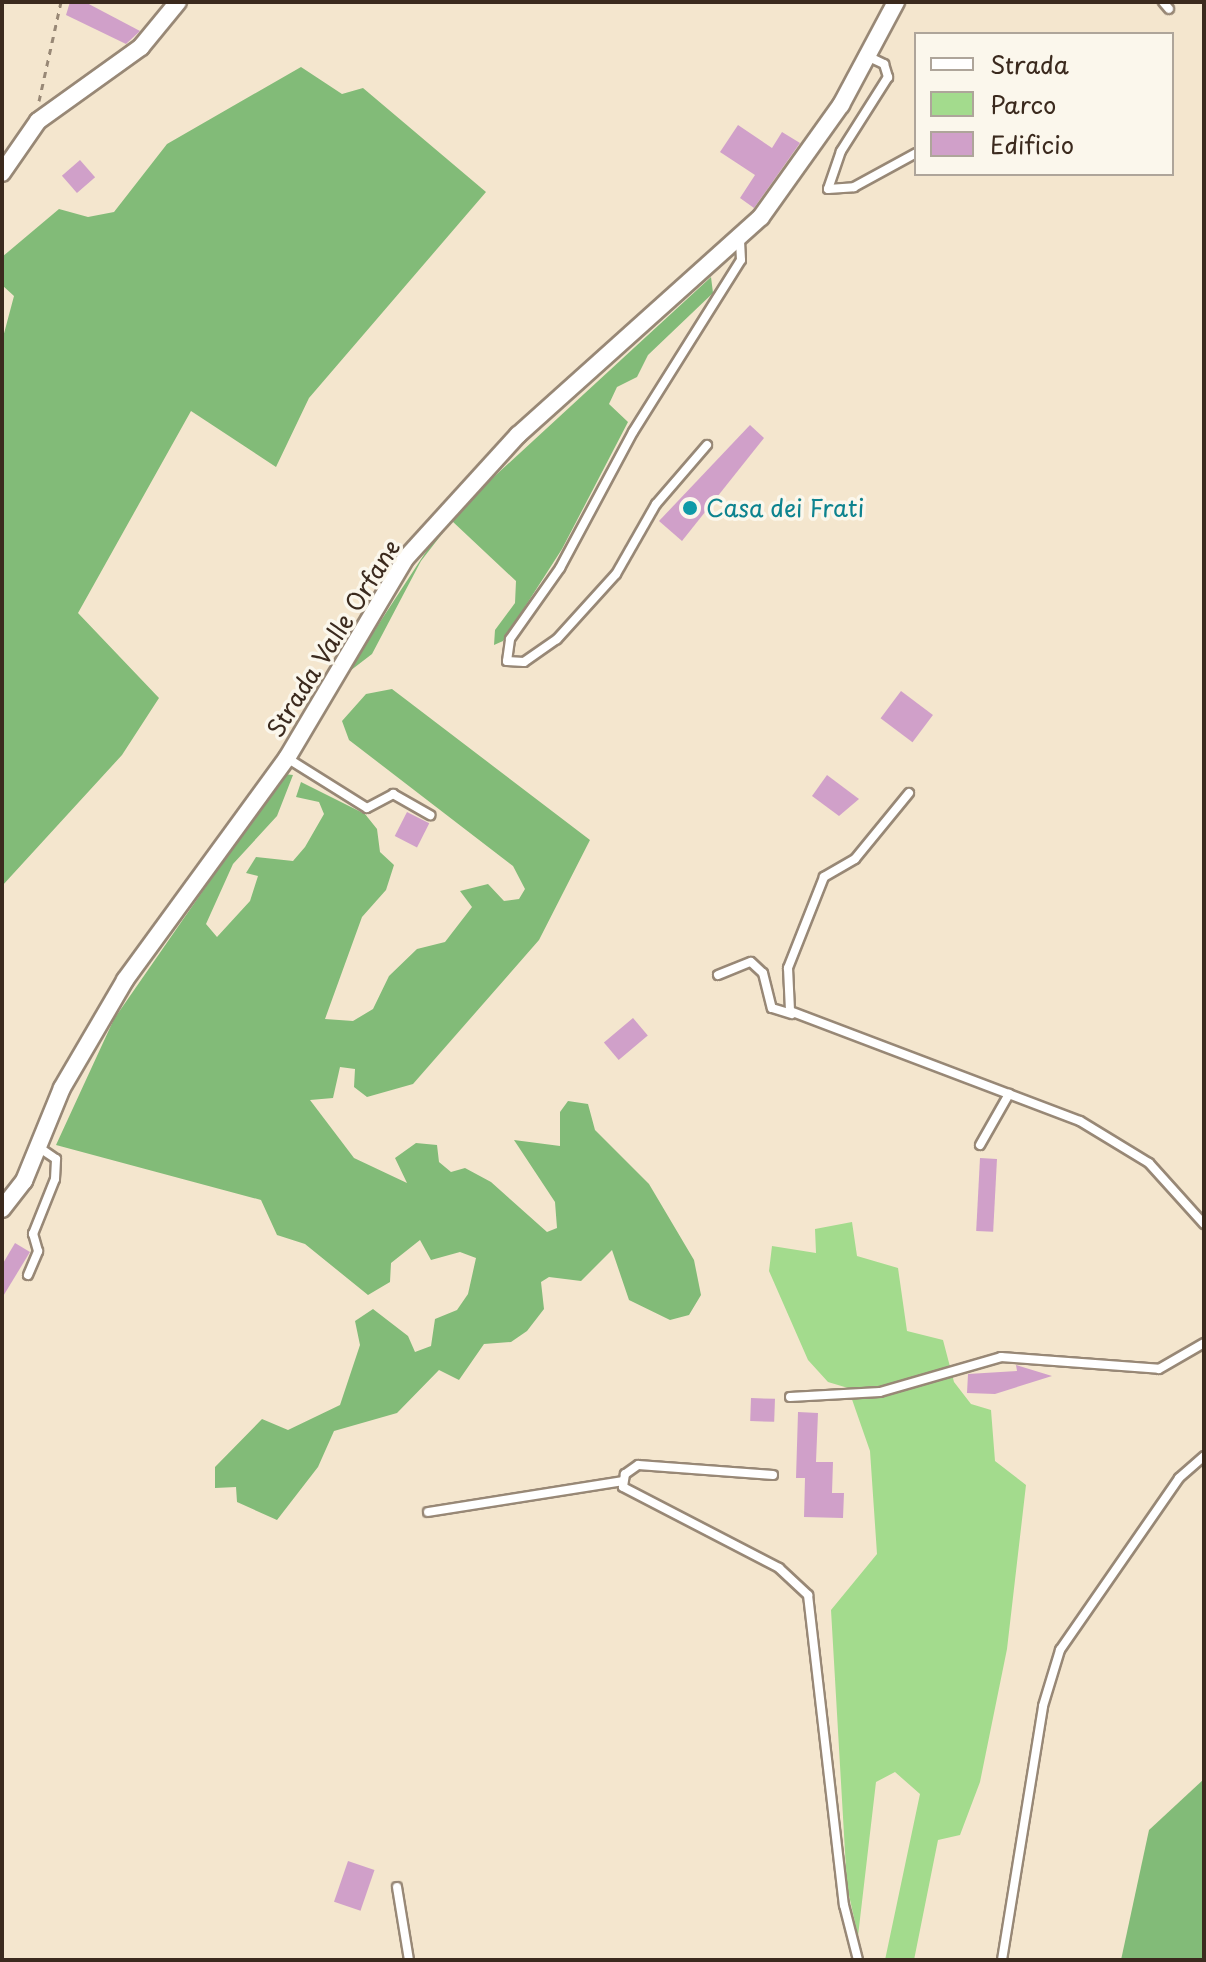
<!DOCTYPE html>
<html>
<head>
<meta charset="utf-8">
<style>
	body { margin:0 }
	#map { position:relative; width:1206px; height:1962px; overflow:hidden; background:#f4e6ce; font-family:"Playpen Sans",sans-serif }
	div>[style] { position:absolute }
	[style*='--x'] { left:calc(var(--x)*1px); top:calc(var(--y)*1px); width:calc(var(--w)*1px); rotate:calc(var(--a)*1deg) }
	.green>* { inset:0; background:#a3db8d }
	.forest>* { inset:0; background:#82bb78 }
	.building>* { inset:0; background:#d0a0c9; transform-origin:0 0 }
	.path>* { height:3px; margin-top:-1.5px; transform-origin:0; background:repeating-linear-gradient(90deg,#988876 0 6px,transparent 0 12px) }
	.roads { filter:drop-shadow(2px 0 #988876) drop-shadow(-2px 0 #988876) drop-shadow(0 2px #988876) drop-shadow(0 -2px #988876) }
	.lane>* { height:8px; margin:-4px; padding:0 4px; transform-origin:4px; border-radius:4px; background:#fff }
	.street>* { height:16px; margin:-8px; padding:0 8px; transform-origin:8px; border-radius:8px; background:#fff }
	.dots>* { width:22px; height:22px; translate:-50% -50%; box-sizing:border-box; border:4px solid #fbf7ec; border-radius:50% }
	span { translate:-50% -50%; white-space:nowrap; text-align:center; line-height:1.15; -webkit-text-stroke:7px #fbf7ec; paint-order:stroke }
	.culture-label { font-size:24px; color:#0d838f }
	.left { translate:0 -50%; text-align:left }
	.street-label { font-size:24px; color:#3b2a1e }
	.frame { position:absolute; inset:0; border:4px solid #3b2a1e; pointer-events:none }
	.legend { position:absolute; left:914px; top:32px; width:260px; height:144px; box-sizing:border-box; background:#fbf7ec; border:2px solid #aea59a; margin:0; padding:10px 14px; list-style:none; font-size:24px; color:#3b2a1e }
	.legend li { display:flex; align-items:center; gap:16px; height:40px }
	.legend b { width:40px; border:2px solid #aea59a }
</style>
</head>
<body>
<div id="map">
	<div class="green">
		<div style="clip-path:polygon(852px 1222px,857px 1256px,898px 1268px,907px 1331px,943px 1340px,954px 1382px,971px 1404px,991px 1410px,995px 1461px,1026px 1485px,1007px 1649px,980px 1782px,960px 1835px,938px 1840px,914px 1960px,885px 1960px,920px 1794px,895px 1772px,876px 1782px,858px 1936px,847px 1886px,831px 1610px,877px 1554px,870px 1451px,848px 1388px,828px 1382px,808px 1360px,769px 1271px,772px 1246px,816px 1253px,815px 1229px)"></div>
	</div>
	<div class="forest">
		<div style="clip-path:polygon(301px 67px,342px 94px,363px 88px,486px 192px,309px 398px,276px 467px,191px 411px,78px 613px,159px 698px,122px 755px,2px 886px,2px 341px,14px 296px,2px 285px,2px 257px,59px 209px,88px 217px,114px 212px,167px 144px)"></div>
		<div style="clip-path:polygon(711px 277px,713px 293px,648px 355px,637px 377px,617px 387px,609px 404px,628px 422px,562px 549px,503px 641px,494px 645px,495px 630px,515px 603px,516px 581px,452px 521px,421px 561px,372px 654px,346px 674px,446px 521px)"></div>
		<div style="clip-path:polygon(392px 689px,590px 840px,539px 940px,413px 1084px,367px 1097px,354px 1087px,355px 1069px,340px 1067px,333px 1098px,310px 1100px,354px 1158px,407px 1183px,395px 1158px,416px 1143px,437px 1145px,439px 1162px,451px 1172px,465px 1168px,491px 1182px,547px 1232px,557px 1228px,555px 1202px,514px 1140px,560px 1146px,560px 1112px,568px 1101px,588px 1104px,595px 1130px,649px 1184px,694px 1260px,701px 1295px,689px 1315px,670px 1320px,629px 1300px,612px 1250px,581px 1281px,549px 1277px,541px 1282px,544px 1309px,527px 1331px,511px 1342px,484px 1344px,459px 1380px,439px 1370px,397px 1413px,334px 1431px,318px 1467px,277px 1520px,237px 1502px,236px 1487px,215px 1488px,215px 1467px,262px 1419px,288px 1430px,340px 1405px,360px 1345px,355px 1321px,373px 1309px,408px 1336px,415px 1352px,431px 1346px,435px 1319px,457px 1310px,468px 1294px,476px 1258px,460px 1252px,431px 1260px,420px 1240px,391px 1263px,390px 1282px,368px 1295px,305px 1244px,277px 1235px,261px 1200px,56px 1145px,114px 1019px,284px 774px,293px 775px,277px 816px,233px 864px,206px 924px,217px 937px,250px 901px,258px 876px,246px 873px,256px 857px,293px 861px,305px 847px,324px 814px,319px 802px,296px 797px,301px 782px,365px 814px,377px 829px,380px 852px,394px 865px,386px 890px,362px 917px,325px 1019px,353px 1021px,373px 1009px,389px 976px,417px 949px,445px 942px,472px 907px,460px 891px,488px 884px,504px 901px,519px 899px,525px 889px,513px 866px,349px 740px,342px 721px,366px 694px)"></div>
		<div style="clip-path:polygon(1204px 1779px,1204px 1960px,1121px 1960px,1149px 1830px)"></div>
	</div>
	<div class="building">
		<div style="clip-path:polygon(70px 2px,85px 2px,140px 31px,126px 44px,66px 15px)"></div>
		<div style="clip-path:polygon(738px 125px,772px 148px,782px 132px,800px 143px,754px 208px,740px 198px,755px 175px,720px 152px)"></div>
		<div style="left:80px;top:160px;width:23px;height:24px;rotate:49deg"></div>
		<div style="clip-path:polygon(750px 425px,764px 438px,682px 541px,659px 521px)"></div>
		<div style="left:901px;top:691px;width:40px;height:34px;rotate:37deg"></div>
		<div style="clip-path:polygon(827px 775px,859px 799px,839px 816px,812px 796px)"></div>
		<div style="left:407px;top:812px;width:25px;height:27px;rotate:27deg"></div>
		<div style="left:633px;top:1018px;width:23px;height:38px;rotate:50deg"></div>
		<div style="left:980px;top:1158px;width:17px;height:73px;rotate:3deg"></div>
		<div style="clip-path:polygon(15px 1243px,30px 1252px,2px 1298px,2px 1265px)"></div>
		<div style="clip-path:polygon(1016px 1365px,1052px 1376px,995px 1394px,967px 1393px,968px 1374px,1017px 1371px)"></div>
		<div style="left:751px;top:1398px;width:24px;height:23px;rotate:2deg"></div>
		<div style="clip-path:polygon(798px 1412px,818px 1413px,816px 1462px,833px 1462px,832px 1493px,844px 1493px,843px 1518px,804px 1517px,805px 1478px,796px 1478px)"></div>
		<div style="left:348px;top:1861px;width:28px;height:43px;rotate:19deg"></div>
	</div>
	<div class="path">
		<div style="--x:39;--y:101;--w:101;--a:-77.5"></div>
	</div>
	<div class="roads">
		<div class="lane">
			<div style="--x:1163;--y:2;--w:9;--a:49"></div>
			<div style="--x:867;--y:56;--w:19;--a:25"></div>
			<div style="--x:884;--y:64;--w:14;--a:73"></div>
			<div style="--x:888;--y:77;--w:88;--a:122.4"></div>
			<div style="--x:841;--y:151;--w:40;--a:108.9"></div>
			<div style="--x:828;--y:189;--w:26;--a:-4"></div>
			<div style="--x:854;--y:187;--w:71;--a:-28.7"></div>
			<div style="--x:707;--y:445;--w:78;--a:130.8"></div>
			<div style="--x:656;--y:504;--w:81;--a:119.7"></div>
			<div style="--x:616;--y:574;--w:88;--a:132.2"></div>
			<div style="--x:557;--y:639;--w:40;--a:145.1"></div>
			<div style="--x:524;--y:662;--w:17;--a:-177"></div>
			<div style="--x:507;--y:661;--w:22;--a:-82"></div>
			<div style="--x:510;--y:639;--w:87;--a:-54.8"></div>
			<div style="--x:560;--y:568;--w:154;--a:-61.8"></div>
			<div style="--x:633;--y:432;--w:203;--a:-57.9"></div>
			<div style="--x:741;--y:260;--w:19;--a:-93"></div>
			<div style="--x:287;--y:758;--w:94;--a:32"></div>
			<div style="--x:367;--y:808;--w:30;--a:-28"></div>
			<div style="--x:393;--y:794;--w:43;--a:29.6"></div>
			<div style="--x:909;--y:793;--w:85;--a:129.3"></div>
			<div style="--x:855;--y:859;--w:36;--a:150"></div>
			<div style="--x:824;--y:877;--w:98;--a:111.6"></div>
			<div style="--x:788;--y:968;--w:43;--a:87.3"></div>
			<div style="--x:790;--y:1011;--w:310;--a:20.8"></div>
			<div style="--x:1080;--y:1121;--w:81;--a:31.3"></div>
			<div style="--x:1149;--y:1163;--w:82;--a:48"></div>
			<div style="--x:718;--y:975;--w:35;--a:-22"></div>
			<div style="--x:751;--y:962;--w:16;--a:43"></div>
			<div style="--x:763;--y:973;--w:36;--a:76"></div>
			<div style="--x:772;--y:1008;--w:21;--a:17"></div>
			<div style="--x:980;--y:1145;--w:59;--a:-60.4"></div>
			<div style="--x:28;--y:1275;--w:26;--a:-67"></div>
			<div style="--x:38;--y:1251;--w:18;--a:-106"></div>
			<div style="--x:33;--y:1234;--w:59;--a:-68.2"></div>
			<div style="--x:55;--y:1179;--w:20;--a:-87"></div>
			<div style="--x:56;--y:1159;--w:18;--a:-146"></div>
			<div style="--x:790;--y:1397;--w:90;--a:-3.2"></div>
			<div style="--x:880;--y:1392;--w:126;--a:-16.1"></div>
			<div style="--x:1001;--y:1357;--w:158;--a:4.3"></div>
			<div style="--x:1159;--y:1369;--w:52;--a:-30"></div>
			<div style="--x:773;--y:1475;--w:135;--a:-175.8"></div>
			<div style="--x:638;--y:1465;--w:16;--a:145"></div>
			<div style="--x:625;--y:1474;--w:13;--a:99"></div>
			<div style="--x:623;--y:1487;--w:176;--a:27.4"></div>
			<div style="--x:779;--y:1568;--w:40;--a:43"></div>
			<div style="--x:808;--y:1595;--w:312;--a:83.4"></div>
			<div style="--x:844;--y:1905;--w:57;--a:75.7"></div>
			<div style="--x:428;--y:1512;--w:197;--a:-9"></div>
			<div style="--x:397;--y:1887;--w:74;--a:80.7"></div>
			<div style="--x:1002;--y:1960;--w:257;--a:-80.8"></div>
			<div style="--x:1043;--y:1706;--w:59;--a:-73.1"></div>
			<div style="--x:1060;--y:1650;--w:209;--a:-55.3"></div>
			<div style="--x:1179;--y:1478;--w:33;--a:-41"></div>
		</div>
		<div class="street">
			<div style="--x:2;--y:173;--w:63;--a:-55.3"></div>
			<div style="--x:38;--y:121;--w:127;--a:-35.7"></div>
			<div style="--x:141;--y:47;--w:58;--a:-50.6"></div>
			<div style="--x:2;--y:1209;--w:36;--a:-52"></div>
			<div style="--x:24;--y:1181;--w:100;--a:-67.8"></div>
			<div style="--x:62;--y:1088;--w:125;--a:-59.7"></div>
			<div style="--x:125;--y:980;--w:275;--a:-53.9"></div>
			<div style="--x:287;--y:758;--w:231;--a:-59.3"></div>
			<div style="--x:405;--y:559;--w:168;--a:-47.7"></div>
			<div style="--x:518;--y:435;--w:326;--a:-41.9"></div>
			<div style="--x:761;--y:217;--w:138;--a:-54.5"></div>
			<div style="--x:841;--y:105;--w:117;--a:-61.9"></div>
		</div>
	</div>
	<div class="dots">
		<div style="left:690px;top:508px;background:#0f9aa8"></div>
	</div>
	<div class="culture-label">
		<span class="left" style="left:706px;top:508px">Casa dei Frati</span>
	</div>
	<div class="street-label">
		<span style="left:333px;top:638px;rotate:-58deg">Strada Valle Orfane</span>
	</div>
	<div class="frame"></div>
	<ul class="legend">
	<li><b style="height:10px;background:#fff"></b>Strada</li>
	<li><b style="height:22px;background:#a3db8d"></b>Parco</li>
	<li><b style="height:22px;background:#d0a0c9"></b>Edificio</li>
	</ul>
</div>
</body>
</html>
